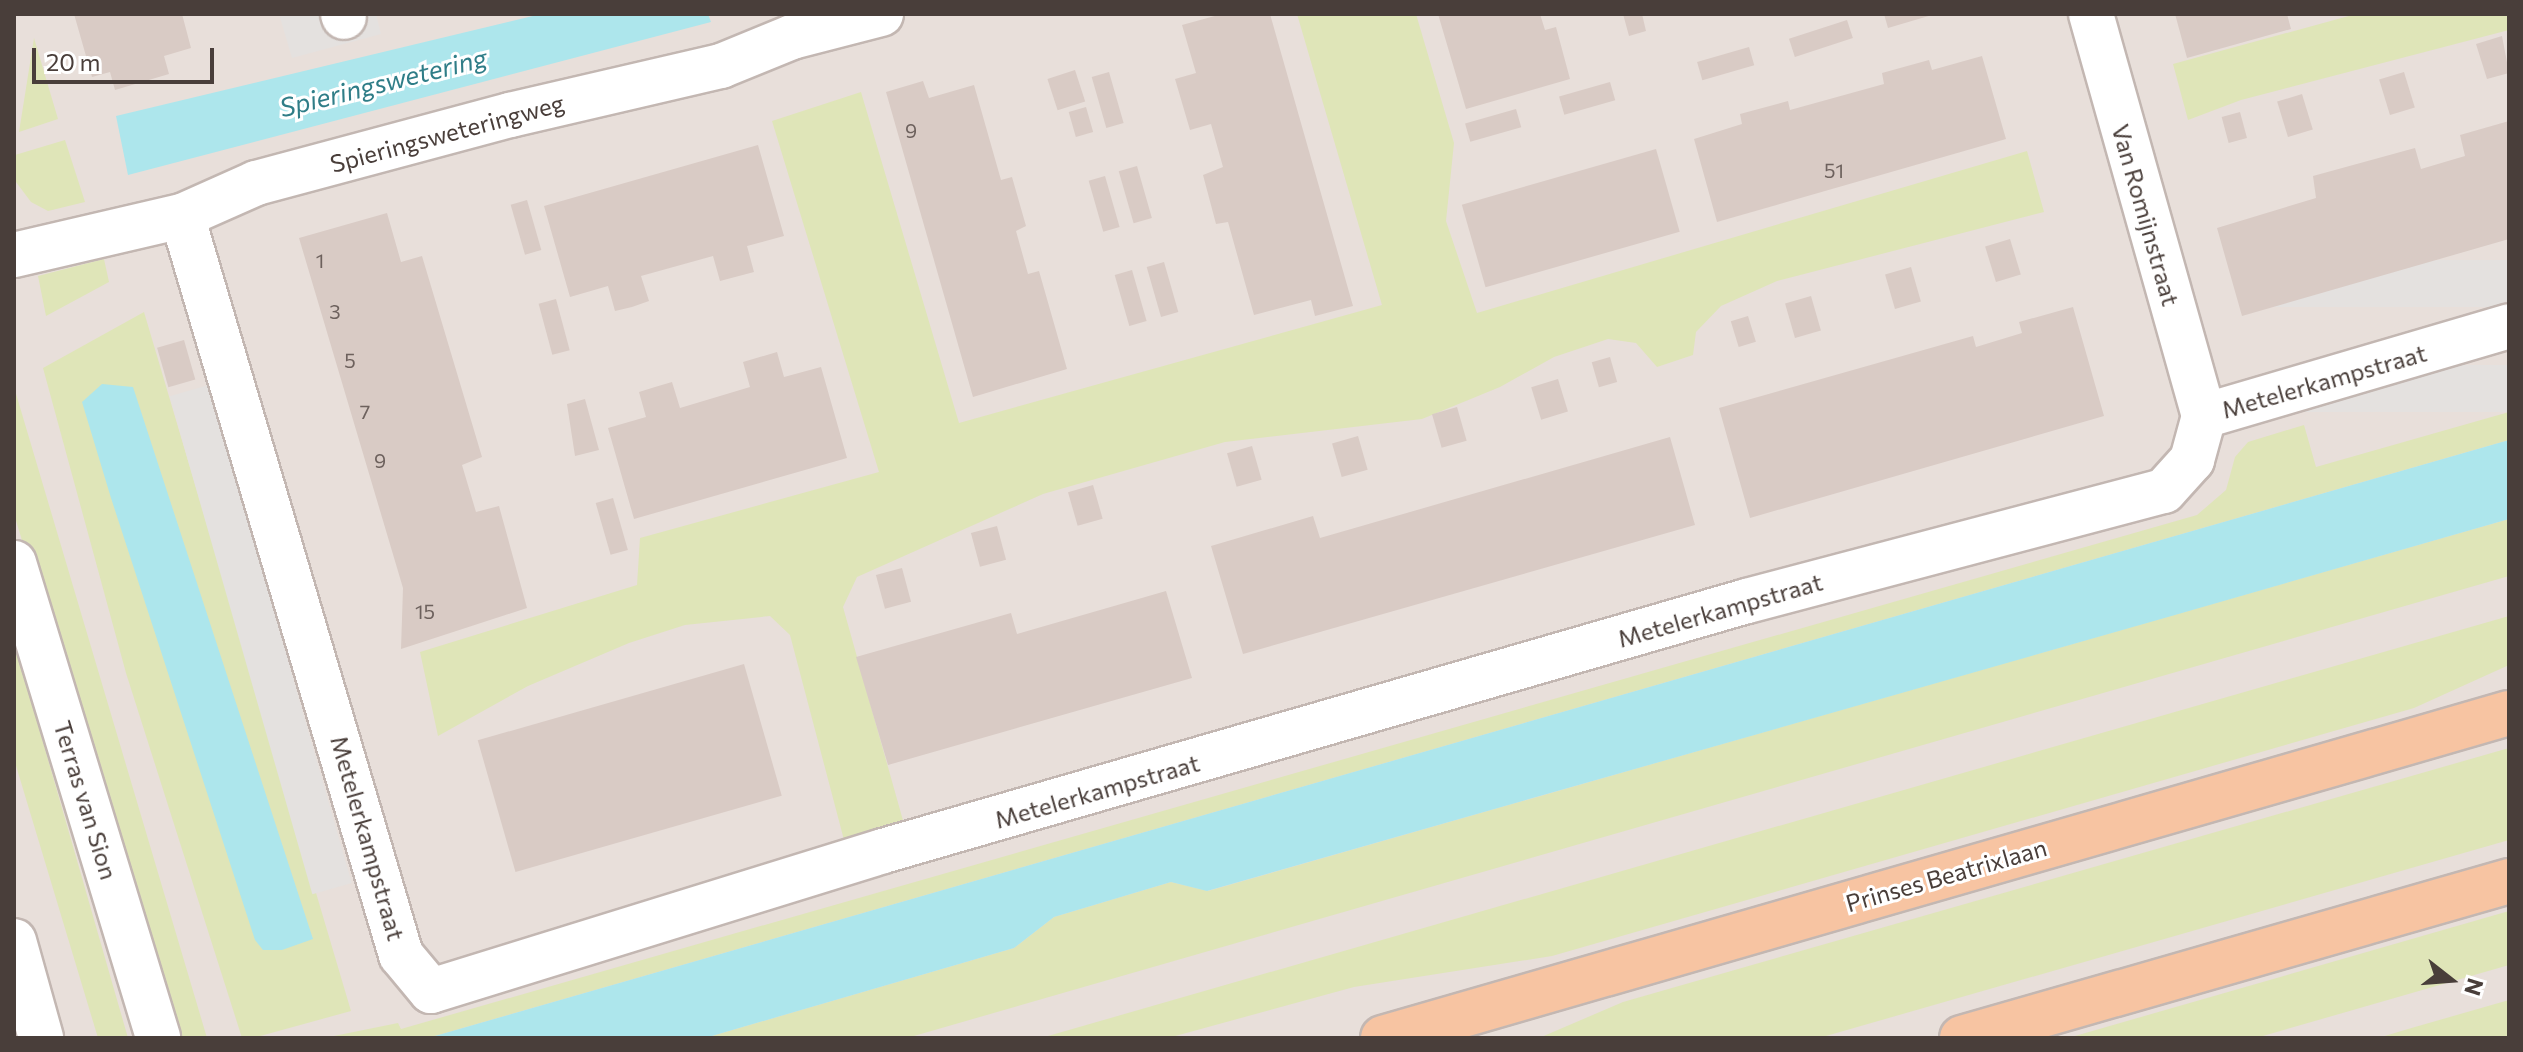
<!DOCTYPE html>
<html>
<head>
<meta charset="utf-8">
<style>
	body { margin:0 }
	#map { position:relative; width:2523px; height:1052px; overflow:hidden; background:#f5efec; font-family:Commissioner,sans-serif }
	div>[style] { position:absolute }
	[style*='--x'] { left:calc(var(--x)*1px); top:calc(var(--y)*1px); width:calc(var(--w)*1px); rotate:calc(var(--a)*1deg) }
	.residential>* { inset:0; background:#e8dfda; transform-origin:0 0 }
	.green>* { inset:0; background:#dfe5b8 }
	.parking>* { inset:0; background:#e4e1df; transform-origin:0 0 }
	.water>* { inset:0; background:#ade6ec }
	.building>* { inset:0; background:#d9cbc5; transform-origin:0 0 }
	.roads { filter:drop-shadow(2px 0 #c3b7b2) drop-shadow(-2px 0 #c3b7b2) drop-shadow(0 2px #c3b7b2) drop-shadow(0 -2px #c3b7b2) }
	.minor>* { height:44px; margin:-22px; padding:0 22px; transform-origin:22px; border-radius:22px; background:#fff }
	.major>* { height:44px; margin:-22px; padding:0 22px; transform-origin:22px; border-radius:22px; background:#f7c4a2 }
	span { translate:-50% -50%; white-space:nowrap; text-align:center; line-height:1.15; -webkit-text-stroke:6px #fff; paint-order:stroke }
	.number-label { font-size:20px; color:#6d615d }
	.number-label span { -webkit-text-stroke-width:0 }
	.street-label { font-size:24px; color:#493e3a }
	.water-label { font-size:26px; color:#2f7d87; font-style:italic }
	.frame { position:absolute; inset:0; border:16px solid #493e3a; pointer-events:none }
	.north { position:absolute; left:2411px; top:940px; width:80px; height:80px; -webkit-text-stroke:6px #fff; paint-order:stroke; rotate:107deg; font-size:22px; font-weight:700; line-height:32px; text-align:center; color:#493e3a }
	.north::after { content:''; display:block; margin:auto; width:28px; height:36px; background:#493e3a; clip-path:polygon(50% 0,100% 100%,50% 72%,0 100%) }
	.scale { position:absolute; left:32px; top:48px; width:182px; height:36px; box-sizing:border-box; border:4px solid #493e3a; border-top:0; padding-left:10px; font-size:24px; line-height:28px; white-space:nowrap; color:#493e3a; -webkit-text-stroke:6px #fff; paint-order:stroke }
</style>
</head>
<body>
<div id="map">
	<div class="residential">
		<div style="left:14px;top:14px;width:2495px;height:1024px"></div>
	</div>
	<div class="green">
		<div style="clip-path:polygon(1297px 14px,1416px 14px,1454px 143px,1446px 221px,1477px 313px,2027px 151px,2044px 212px,1777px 281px,1721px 306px,1696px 332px,1693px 355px,1657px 367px,1636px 343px,1608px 339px,1554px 357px,1500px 387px,1422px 419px,1225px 442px,1043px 494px,857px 577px,843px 607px,904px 824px,844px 840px,790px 635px,770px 616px,685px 625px,629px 643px,528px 686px,438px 736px,420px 652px,637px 585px,640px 538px,879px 472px,772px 121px,861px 92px,959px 423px,1382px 305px)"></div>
		<div style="clip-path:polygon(2356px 14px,2509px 14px,2509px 30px,2241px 100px,2188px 120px,2173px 64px)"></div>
		<div style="clip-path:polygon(34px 38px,58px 119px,19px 132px)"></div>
		<div style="clip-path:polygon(65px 140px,85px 202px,48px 211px,31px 202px,16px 182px,15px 155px)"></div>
		<div style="clip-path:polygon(104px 259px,109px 282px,46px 316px,38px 276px)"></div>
		<div style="clip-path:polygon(144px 312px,351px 1011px,253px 1038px,242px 1038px,126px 673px,43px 368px)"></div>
		<div style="clip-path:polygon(14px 387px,207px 1038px,173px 1038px,14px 514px)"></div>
		<div style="clip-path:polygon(2509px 412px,2509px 440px,428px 1038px,324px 1038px,398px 1023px,401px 1029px,2197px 515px,2226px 490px,2235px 457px,2248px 442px,2304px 425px,2316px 467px)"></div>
		<div style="clip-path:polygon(2509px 519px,2509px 576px,907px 1038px,705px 1038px,1014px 948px,1054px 917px,1171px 882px,1208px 891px)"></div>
		<div style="clip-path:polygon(2509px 616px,2509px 665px,2414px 708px,1552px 956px,1354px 987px,1168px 1038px,1041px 1038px)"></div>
		<div style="clip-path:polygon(14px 641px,128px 1038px,98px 1038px,14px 759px)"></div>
		<div style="clip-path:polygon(2509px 748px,2509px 840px,1819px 1038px,1539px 1038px,1623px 1002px)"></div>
		<div style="clip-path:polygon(2509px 911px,2509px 965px,2256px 1038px,2068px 1038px)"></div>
		<div style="clip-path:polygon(2509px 1000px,2509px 1038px,2378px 1038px,2408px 1029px)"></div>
	</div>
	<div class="parking">
		<div style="clip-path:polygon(279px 14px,376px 14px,381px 34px,292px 58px)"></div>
		<div style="left:2509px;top:260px;width:47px;height:242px;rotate:90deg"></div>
		<div style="left:2509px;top:365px;width:47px;height:214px;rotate:90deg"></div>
		<div style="left:209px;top:385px;width:518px;height:41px;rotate:74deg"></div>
	</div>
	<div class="water">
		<div style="clip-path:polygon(541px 14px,708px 14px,711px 22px,128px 175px,116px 116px)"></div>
		<div style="clip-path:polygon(102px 384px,133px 387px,313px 939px,282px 950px,263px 950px,255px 940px,111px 498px,82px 402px)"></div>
		<div style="clip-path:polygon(2509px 440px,2509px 519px,2168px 617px,1207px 891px,1171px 882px,1054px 917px,1014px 948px,705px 1038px,428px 1038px)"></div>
	</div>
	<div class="building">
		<div style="clip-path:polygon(74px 14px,182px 14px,191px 48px,164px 56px,169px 74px,115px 90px,110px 72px,92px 77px)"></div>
		<div style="clip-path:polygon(1222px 14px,1270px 14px,1353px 306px,1315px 316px,1311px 300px,1254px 315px,1228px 222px,1216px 224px,1203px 175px,1223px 167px,1211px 124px,1190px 130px,1175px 79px,1196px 73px,1182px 25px)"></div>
		<div style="clip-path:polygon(1438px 14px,1540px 14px,1545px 30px,1556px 27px,1570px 79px,1466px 109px)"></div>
		<div style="clip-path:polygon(1623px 14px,1642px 14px,1646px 31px,1629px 36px)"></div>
		<div style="clip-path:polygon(1884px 14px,1932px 14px,1932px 15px,1888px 28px)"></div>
		<div style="clip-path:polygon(2175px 14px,2287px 14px,2291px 29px,2187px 58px)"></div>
		<div style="left:1847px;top:20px;width:19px;height:61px;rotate:72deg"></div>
		<div style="clip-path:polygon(2502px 36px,2509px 73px,2487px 79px,2476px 44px)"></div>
		<div style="left:1749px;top:47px;width:19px;height:54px;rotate:74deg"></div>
		<div style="clip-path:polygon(1982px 56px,2006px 139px,1717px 222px,1694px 139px,1742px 124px,1740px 114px,1788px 101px,1790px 110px,1884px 84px,1882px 73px,1929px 60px,1932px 70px)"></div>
		<div style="left:1075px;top:70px;width:33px;height:29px;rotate:72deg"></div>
		<div style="left:1109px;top:72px;width:53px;height:18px;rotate:74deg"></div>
		<div style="left:2404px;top:72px;width:37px;height:26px;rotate:73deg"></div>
		<div style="clip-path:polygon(923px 81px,929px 98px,974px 85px,1001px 180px,1012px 177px,1026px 226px,1016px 231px,1028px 274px,1039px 271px,1067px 369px,973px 397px,886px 92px)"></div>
		<div style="left:1610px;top:82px;width:19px;height:53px;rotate:74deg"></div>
		<div style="left:2302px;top:94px;width:37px;height:26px;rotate:73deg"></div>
		<div style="left:1086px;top:107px;width:26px;height:18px;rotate:74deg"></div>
		<div style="left:1516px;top:109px;width:19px;height:53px;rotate:74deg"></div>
		<div style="left:2240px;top:112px;width:27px;height:19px;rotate:75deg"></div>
		<div style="clip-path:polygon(2509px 121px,2509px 239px,2242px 316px,2217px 228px,2316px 198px,2313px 176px,2415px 148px,2421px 169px,2465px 156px,2460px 135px)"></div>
		<div style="clip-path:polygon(758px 145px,784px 236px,747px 246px,754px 272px,720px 281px,713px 256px,641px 276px,649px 301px,632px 307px,615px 311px,608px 286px,570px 297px,544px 206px)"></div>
		<div style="left:1656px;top:149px;width:86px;height:202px;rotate:74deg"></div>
		<div style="left:1137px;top:166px;width:54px;height:19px;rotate:74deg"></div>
		<div style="left:1105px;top:176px;width:53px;height:17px;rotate:74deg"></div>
		<div style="left:527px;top:200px;width:52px;height:17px;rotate:74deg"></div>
		<div style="clip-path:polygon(387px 213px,401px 262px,422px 256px,482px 457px,462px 465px,476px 512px,499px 506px,527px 608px,401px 649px,403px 588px,299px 238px)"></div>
		<div style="left:2010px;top:239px;width:37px;height:26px;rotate:73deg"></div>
		<div style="left:1164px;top:262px;width:52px;height:18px;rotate:74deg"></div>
		<div style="left:1911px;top:267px;width:36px;height:27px;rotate:74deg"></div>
		<div style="left:1132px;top:270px;width:53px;height:18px;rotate:74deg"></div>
		<div style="left:1811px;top:296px;width:36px;height:27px;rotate:74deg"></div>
		<div style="left:556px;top:299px;width:53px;height:18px;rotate:75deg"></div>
		<div style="clip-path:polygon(2073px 307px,2104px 416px,1750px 518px,1719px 408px,1973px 336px,1976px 347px,2022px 333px,2019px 322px)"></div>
		<div style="left:1748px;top:316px;width:27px;height:18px;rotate:73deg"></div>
		<div style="left:184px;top:340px;width:41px;height:28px;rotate:74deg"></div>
		<div style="clip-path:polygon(777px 352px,784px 377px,821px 367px,847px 458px,634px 519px,608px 428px,646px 417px,639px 392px,655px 387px,672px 382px,680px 408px,750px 387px,743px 362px)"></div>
		<div style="left:1610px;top:357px;width:26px;height:19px;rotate:74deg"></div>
		<div style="left:1558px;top:379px;width:34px;height:28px;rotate:73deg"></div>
		<div style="clip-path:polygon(585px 399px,599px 450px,575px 456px,567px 404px)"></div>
		<div style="left:1457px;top:407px;width:35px;height:26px;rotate:74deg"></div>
		<div style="left:1358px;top:436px;width:35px;height:27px;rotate:74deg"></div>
		<div style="clip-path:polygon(1670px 437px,1695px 525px,1243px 654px,1211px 546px,1313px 516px,1320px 538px)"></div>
		<div style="left:1252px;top:446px;width:35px;height:26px;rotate:74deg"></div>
		<div style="left:1093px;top:485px;width:35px;height:26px;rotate:74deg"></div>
		<div style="left:613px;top:498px;width:54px;height:18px;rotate:74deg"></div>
		<div style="left:997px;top:526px;width:35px;height:27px;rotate:75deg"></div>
		<div style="left:902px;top:568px;width:35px;height:27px;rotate:75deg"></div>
		<div style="clip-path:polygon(1166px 591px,1192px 678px,888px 765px,856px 657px,1011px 613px,1017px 634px)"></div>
		<div style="left:744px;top:664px;width:137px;height:277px;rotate:74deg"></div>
	</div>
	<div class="roads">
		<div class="minor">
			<div style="--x:343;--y:14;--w:3;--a:72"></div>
			<div style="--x:2091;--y:14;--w:418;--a:74.3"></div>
			<div style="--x:182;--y:216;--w:771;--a:73.49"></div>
			<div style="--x:401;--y:955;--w:47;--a:50.2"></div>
			<div style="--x:431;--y:991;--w:473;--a:-17.2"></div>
			<div style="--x:883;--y:851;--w:899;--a:-16.14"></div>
			<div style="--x:1747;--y:601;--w:431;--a:-14.8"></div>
			<div style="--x:2164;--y:491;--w:42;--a:-47.9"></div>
			<div style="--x:2192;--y:460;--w:46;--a:-74.7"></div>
			<div style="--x:2204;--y:416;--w:318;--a:-16.4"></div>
			<div style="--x:14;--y:255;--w:172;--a:-13.1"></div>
			<div style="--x:182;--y:216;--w:81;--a:-24"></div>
			<div style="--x:256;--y:183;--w:263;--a:-15"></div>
			<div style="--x:510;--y:115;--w:217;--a:-13.1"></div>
			<div style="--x:721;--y:66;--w:77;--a:-22.2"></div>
			<div style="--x:792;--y:37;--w:92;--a:-14.5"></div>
			<div style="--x:14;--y:563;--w:496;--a:73.1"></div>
			<div style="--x:14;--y:941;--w:101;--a:74.4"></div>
		</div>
		<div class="major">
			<div style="--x:1383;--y:1038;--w:1172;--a:-16.1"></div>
			<div style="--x:1962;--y:1038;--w:569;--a:-16.01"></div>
		</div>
	</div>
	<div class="number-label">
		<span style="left:911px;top:130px">9</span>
		<span style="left:1834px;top:170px">51</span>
		<span style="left:320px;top:260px">1</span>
		<span style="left:335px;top:311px">3</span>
		<span style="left:350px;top:360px">5</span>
		<span style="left:365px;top:411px">7</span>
		<span style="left:380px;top:460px">9</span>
		<span style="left:425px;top:611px">15</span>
	</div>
	<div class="street-label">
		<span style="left:447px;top:133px;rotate:-15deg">Spieringsweteringweg</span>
		<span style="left:2146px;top:215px;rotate:74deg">Van Romijnstraat</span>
		<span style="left:2324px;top:381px;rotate:-16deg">Metelerkampstraat</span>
		<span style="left:1720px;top:610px;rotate:-16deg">Metelerkampstraat</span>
		<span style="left:1097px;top:791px;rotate:-16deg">Metelerkampstraat</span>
		<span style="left:86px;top:800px;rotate:73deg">Terras van Sion</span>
		<span style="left:368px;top:838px;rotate:74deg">Metelerkampstraat</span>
		<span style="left:1946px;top:875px;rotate:-16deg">Prinses Beatrixlaan</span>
	</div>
	<div class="water-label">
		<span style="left:383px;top:82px;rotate:-14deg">Spieringswetering</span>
	</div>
	<div class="frame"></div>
	<div class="north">N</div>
	<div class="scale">20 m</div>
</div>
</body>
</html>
